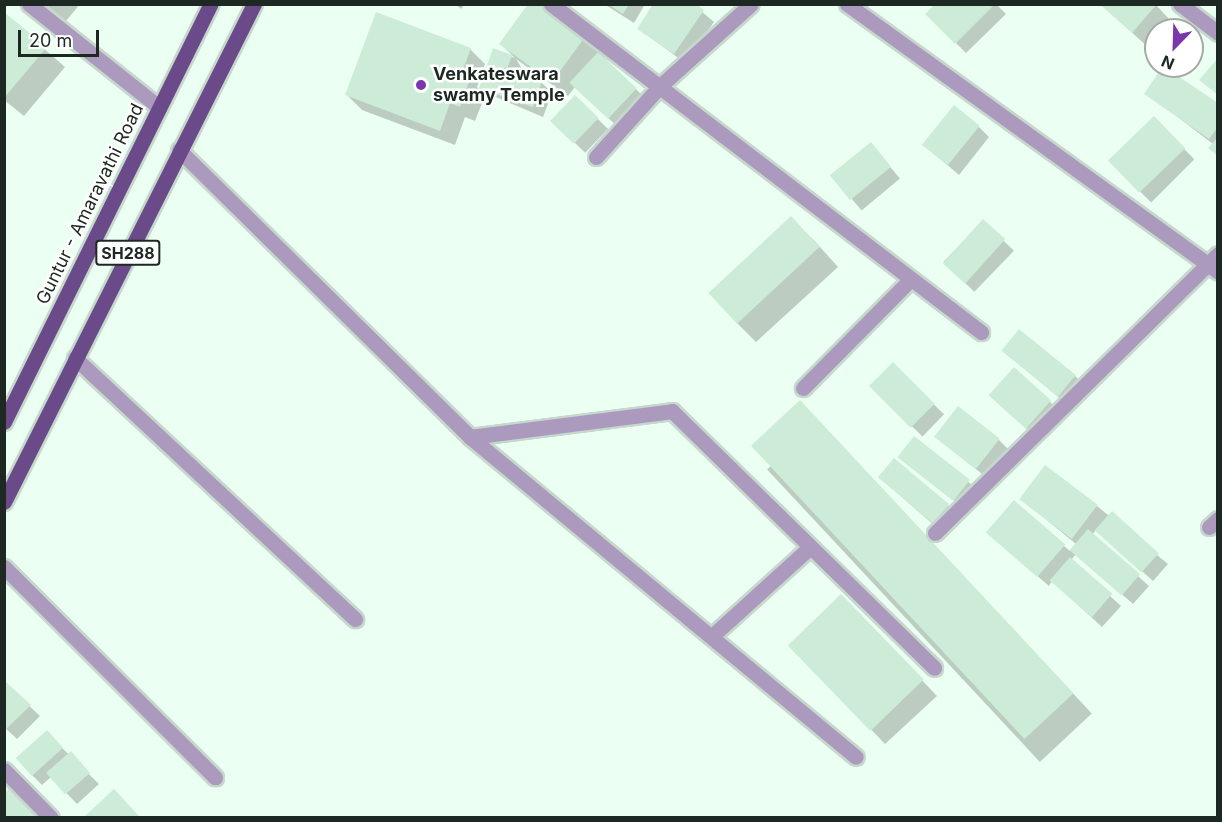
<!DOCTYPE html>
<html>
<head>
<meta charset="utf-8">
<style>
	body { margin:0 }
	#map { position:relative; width:1222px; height:822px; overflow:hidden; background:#ebfff2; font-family:Inter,sans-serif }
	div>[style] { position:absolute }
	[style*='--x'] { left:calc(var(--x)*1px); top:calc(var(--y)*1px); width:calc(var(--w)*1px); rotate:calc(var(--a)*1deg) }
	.shadow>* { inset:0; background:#0003; transform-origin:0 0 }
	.building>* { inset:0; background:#ccecd8; transform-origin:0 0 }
	.roads { filter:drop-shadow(2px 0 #c6d8cc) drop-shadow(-2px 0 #c6d8cc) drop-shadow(0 2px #c6d8cc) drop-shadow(0 -2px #c6d8cc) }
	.minor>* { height:15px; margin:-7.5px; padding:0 7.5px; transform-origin:7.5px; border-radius:7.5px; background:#ab9abe }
	.primary>* { height:15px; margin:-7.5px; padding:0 7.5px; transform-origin:7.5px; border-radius:7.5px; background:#6b4a8a }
	.dots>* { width:16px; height:16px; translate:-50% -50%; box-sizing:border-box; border:3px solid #fff; border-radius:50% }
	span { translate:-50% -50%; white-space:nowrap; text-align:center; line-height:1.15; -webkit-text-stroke:5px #fff; paint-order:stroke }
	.shield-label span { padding:2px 4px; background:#fff; border:2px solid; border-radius:4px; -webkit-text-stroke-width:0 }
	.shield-label { font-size:16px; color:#1c2821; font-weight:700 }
	.poi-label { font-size:18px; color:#1c2821; font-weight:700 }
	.left { translate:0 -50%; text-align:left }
	.street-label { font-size:18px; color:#1c2821 }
	.frame { position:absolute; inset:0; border:6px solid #1c2821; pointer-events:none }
	.north { position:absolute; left:1144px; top:18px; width:60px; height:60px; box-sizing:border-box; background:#fff; border:2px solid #a4a9a6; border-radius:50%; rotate:203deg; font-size:16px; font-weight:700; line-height:24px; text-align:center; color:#1c2821 }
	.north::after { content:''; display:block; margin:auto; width:21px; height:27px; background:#7937ab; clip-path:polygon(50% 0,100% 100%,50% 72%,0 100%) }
	.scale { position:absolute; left:18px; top:30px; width:81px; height:27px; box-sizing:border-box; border:3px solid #1c2821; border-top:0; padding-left:8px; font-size:18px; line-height:21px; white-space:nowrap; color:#1c2821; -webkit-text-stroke:4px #fff; paint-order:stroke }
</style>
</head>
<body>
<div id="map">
	<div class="shadow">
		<div style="clip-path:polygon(45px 4px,80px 4px,66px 21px)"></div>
		<div style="clip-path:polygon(455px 4px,465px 4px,461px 9px)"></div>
		<div style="clip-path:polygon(604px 4px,645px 4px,634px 23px)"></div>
		<div style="clip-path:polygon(693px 4px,714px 22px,685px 63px,639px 29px)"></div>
		<div style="clip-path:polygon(937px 4px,996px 4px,1006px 14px,966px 53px,927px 14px)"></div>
		<div style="clip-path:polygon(1100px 4px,1155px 4px,1171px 21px,1163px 30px,1156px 30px,1156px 37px,1148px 47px)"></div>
		<div style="clip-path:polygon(4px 14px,65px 67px,24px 116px,4px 100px)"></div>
		<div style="clip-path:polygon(584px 38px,646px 99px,619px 128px,575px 87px,568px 96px,516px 59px,521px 67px,518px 74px,542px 83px,552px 93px,543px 117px,486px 93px,475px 121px,465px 117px,455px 145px,362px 110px,347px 95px,470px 49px,485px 64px,477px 87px,479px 90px,494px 50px,515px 58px,501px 44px)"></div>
		<div style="clip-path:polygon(1146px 93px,1218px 105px,1218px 155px,1213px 144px)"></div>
		<div style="left:575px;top:97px;width:46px;height:33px;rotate:44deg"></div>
		<div style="left:1154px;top:119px;width:57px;height:61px;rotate:45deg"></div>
		<div style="clip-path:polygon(979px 127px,989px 137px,959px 175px,924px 145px)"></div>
		<div style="left:871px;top:144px;width:45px;height:50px;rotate:50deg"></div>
		<div style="left:983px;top:221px;width:43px;height:57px;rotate:44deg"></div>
		<div style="clip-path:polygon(811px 237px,838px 267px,756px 342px,737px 323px)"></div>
		<div style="clip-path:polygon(1014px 360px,1075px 376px,1085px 386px,1069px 406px)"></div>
		<div style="left:893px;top:365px;width:71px;height:31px;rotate:44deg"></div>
		<div style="clip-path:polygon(1014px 369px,1060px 411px,1036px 437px,1000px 405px)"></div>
		<div style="left:819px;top:421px;width:400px;height:71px;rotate:47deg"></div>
		<div style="clip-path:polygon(936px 437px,999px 440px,1009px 450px,987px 478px)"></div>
		<div style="left:914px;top:438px;width:85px;height:23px;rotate:39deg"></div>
		<div style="clip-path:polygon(879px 477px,948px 506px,958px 516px,943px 533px)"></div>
		<div style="clip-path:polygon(1020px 498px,1097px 506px,1168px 564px,1153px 581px,1096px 530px,1092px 535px,1149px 586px,1133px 604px,1076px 554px,1071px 560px,1121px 606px,1102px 627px,1052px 581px,1049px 586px,998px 542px,1064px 546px,1070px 551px,1076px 544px)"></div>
		<div style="clip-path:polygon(856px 611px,937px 696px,885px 744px,790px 645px)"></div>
		<div style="clip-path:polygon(6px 684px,40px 716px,17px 739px,4px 727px)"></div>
		<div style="clip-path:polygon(57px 743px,99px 784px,77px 804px,51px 777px,42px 785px,32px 775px)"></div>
	</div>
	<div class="building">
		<div style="clip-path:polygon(528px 4px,539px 4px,585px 37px,552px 82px,499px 44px)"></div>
		<div style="clip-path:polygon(608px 4px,629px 4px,623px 14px)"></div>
		<div style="clip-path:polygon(653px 4px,696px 4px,704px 10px,674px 54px,637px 29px)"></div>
		<div style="clip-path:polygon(935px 4px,995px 4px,955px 44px,925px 14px)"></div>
		<div style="clip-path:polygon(1100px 4px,1157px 4px,1132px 33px)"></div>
		<div style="clip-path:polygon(4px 12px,47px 47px,4px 98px)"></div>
		<div style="clip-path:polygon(376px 12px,471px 48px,461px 75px,470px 79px,460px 107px,450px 103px,440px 131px,345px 95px)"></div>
		<div style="clip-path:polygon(493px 48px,512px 55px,507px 69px,542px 81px,533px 107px,479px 88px)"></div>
		<div style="left:598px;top:52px;width:53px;height:42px;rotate:43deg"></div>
		<div style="clip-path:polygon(1218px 58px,1218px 95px,1199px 80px)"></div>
		<div style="clip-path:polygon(1163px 66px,1218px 103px,1218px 127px,1209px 139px,1144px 94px)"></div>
		<div style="left:575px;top:95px;width:33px;height:36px;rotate:44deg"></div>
		<div style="left:954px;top:105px;width:33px;height:51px;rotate:39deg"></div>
		<div style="left:1154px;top:116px;width:45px;height:64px;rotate:46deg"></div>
		<div style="clip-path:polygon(1218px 137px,1218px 156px,1208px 148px)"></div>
		<div style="left:871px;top:142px;width:32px;height:53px;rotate:51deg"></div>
		<div style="left:791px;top:216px;width:42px;height:113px;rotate:47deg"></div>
		<div style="left:983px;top:219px;width:30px;height:60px;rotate:42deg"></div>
		<div style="left:1019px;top:329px;width:73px;height:28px;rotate:39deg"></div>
		<div style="left:893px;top:362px;width:59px;height:34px;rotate:45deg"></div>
		<div style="left:1014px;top:367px;width:50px;height:38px;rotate:42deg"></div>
		<div style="left:800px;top:400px;width:401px;height:67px;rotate:47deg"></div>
		<div style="left:958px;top:406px;width:53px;height:39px;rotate:38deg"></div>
		<div style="left:914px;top:436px;width:71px;height:27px;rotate:38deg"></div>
		<div style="left:894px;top:458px;width:72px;height:25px;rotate:40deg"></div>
		<div style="left:1045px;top:465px;width:66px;height:43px;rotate:37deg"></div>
		<div style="left:1014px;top:500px;width:68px;height:43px;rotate:41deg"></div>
		<div style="left:1112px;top:511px;width:63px;height:26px;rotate:42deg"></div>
		<div style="left:1088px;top:529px;width:69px;height:28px;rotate:41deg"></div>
		<div style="left:1070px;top:557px;width:56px;height:31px;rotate:41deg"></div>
		<div style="left:841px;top:594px;width:119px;height:74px;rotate:46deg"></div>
		<div style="clip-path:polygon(6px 682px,31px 705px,4px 731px,4px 683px)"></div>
		<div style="left:47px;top:730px;width:24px;height:42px;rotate:48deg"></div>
		<div style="left:71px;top:751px;width:29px;height:33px;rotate:49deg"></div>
		<div style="clip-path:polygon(13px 785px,42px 818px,4px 818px,4px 793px)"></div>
		<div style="clip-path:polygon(114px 789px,141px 818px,83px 818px)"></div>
	</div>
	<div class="roads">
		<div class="minor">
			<div style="--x:29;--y:4;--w:166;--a:38.4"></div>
			<div style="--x:551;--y:4;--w:541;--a:37.34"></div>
			<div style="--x:847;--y:4;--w:458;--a:35.8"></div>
			<div style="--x:1180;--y:4;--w:48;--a:37.3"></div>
			<div style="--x:179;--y:150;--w:409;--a:44.6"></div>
			<div style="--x:470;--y:437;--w:501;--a:39.66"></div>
			<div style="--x:596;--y:157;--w:96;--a:-48"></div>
			<div style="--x:660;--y:86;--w:122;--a:-42"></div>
			<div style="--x:75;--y:358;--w:383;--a:43"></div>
			<div style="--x:803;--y:388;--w:153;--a:-45.3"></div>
			<div style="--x:470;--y:437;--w:204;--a:-7.3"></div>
			<div style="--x:672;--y:411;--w:367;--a:44.4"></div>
			<div style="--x:1209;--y:527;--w:12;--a:-42"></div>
			<div style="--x:935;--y:533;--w:397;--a:-44.6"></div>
			<div style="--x:4;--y:567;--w:298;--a:44.9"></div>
			<div style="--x:712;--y:636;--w:132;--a:-42.2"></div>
			<div style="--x:4;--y:770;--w:67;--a:45.6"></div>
		</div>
		<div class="primary">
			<div style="--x:4;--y:422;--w:466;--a:-63.7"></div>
			<div style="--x:4;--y:502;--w:557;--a:-63.34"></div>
		</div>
	</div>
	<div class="dots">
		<div style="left:421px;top:85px;background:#7937ab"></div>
	</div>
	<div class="shield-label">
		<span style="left:128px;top:253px">SH288</span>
	</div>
	<div class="poi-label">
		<span class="left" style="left:433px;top:85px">Venkateswara<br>swamy Temple</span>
	</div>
	<div class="street-label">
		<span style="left:90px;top:204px;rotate:-64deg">Guntur - Amaravathi Road</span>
	</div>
	<div class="frame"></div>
	<div class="north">N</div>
	<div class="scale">20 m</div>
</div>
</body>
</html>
